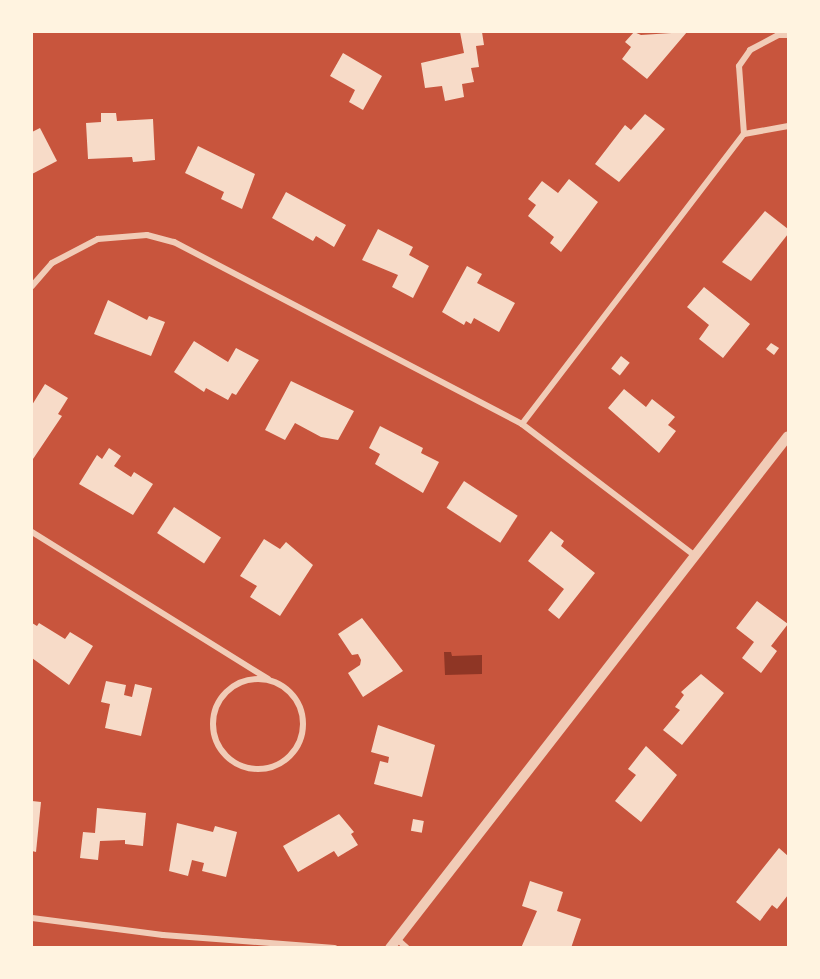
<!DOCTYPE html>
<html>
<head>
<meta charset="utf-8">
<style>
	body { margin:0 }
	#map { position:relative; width:820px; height:979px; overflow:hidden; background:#c8553d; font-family:Commissioner,sans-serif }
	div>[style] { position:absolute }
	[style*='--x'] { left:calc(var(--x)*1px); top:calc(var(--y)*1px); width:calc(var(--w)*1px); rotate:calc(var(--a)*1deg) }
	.water>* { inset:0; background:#8f3625 }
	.building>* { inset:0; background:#f7dbc8; transform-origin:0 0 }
	.minor>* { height:6px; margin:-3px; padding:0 3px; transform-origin:3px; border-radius:3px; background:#f1ccb7 }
	.minor>.ring { margin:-3px; padding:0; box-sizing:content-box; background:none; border:6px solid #f1ccb7; border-radius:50% }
	.tertiary>* { height:10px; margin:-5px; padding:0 5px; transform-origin:5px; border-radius:5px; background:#f1ccb7 }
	span { translate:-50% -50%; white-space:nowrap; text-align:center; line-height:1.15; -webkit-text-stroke:6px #fff3e0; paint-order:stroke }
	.frame { position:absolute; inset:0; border:33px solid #fff3e0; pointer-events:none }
</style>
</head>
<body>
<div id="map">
	<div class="water">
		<div style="clip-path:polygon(444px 652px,451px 652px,452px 656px,482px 655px,482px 674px,445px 675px)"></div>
	</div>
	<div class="building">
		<div style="clip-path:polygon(460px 32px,482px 32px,484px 45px,476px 46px,479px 67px,471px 68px,474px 82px,462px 84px,464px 97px,445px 101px,442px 86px,425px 88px,421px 63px,464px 53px)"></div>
		<div style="clip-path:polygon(634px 32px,641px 35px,687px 32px,647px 79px,622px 59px,631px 47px,625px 42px)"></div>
		<div style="clip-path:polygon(343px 53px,382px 76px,363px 110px,349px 102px,355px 90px,330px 76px)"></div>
		<div style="clip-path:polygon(101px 113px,116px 113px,117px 121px,153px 119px,155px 160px,133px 162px,132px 157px,88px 159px,86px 123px,101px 122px)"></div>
		<div style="clip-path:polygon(645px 114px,665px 129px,619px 182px,595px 164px,625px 125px,631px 130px)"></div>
		<div style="clip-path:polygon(40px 128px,57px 161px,32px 174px,32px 132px)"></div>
		<div style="clip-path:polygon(198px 146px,255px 174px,242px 209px,221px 199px,224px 192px,185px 173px)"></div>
		<div style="clip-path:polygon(569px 179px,598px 202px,561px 252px,550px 243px,554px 237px,528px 216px,536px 205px,528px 199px,542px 181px,558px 193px)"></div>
		<div style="clip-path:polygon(286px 192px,346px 225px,334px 247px,316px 236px,313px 241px,272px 218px)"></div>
		<div style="clip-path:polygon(765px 211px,788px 229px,788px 234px,751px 281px,722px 262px)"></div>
		<div style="clip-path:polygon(378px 229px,413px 247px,409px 255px,429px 266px,413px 298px,392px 287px,398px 275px,362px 260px)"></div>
		<div style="clip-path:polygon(467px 266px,482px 274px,477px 283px,515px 303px,499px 332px,474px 318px,471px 324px,466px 321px,464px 325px,442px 312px)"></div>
		<div style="clip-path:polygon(704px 287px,750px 324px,723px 358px,699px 339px,709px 325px,687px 307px)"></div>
		<div style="clip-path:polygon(108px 300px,147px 320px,149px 316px,165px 322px,151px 356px,94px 334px)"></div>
		<div style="clip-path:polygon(194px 341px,228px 362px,236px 348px,259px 360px,236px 395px,232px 393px,228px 400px,206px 388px,204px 392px,174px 372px)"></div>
		<div style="clip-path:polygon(771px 343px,779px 348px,774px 355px,766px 349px)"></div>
		<div style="left:621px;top:356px;width:11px;height:16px;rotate:38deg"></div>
		<div style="clip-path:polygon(291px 381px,354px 411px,338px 440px,321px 437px,295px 423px,285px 440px,265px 430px)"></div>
		<div style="clip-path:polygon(45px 384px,68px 398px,58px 414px,62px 416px,33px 459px,32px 405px)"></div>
		<div style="clip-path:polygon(624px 389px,646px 407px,652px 399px,675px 417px,668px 425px,676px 431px,659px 453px,608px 408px)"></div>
		<div style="clip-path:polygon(380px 426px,423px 448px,421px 453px,439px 462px,423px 493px,375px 464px,380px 454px,369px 448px)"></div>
		<div style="clip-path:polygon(109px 448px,121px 456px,114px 466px,131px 477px,134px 472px,153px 484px,133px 515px,79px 484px,97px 455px,102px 459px)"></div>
		<div style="left:464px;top:481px;width:64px;height:32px;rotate:33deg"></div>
		<div style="left:174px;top:507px;width:56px;height:31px;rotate:33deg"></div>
		<div style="clip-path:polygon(551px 531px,564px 541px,561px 546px,595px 573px,559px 619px,548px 610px,564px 589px,528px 561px)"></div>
		<div style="clip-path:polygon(264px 539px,280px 549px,286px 542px,313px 565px,280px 616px,250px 597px,257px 586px,240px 576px)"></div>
		<div style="clip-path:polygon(757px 601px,788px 624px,771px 646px,777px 651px,761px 673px,742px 658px,754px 642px,736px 628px)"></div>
		<div style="clip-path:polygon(362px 618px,403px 671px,363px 697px,348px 673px,360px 665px,361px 660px,358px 654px,352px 655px,338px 634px)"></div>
		<div style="clip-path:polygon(32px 623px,37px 626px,39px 623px,65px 639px,70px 632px,93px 646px,69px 685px,32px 658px)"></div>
		<div style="clip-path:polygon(701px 674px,724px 693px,682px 745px,663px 730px,680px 710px,675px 707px,684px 695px,681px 692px)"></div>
		<div style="clip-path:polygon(106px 681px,126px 685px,124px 695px,132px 697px,135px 684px,152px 688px,141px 736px,105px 728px,110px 704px,101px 702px)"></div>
		<div style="clip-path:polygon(378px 725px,435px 745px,422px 797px,374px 784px,380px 761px,388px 763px,389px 757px,371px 752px)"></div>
		<div style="clip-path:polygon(646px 746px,677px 775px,641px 822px,615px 801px,636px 775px,628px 769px)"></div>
		<div style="clip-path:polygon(32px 801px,41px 802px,36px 852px,32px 851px)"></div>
		<div style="clip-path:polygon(97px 808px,146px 813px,143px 846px,125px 844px,125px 840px,100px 841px,98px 860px,80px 858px,83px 832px,95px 833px)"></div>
		<div style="clip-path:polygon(339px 814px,354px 832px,351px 834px,358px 845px,338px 857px,334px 851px,298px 872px,283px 846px)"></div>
		<div style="left:413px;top:819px;width:11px;height:12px;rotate:10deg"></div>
		<div style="clip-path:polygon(177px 823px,213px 832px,215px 826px,237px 832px,226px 877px,202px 871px,204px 863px,192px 860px,188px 876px,169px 871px)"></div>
		<div style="clip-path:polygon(779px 848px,788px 856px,788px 895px,777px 909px,772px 905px,760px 921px,736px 902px)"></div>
		<div style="clip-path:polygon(530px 881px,563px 892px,557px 911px,581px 919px,571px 948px,521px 948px,537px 911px,522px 906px)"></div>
	</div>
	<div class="minor">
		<div style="--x:744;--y:134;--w:45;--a:-10.3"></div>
		<div style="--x:32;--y:286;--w:30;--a:-49"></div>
		<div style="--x:52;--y:263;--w:52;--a:-27.6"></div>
		<div style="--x:98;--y:239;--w:49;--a:-4.7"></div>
		<div style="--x:147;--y:235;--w:28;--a:15"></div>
		<div style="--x:174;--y:242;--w:393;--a:27.6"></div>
		<div style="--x:522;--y:424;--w:218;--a:37.3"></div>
		<div style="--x:522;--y:424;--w:365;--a:-52.6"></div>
		<div style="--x:744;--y:134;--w:68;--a:-94.2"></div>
		<div style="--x:739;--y:66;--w:19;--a:-55"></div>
		<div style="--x:750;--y:50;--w:32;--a:-28"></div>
		<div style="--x:778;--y:35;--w:10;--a:0"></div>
		<div style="--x:32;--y:532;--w:278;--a:31.9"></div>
		<div class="ring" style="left:213px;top:679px;width:84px;height:84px"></div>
		<div style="--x:32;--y:918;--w:132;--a:7.4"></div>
		<div style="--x:163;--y:935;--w:172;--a:4.3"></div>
		<div style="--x:397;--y:939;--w:13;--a:42"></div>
	</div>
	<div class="tertiary">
		<div style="--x:390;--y:948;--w:648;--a:-52.14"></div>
	</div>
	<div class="frame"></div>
</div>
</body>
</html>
